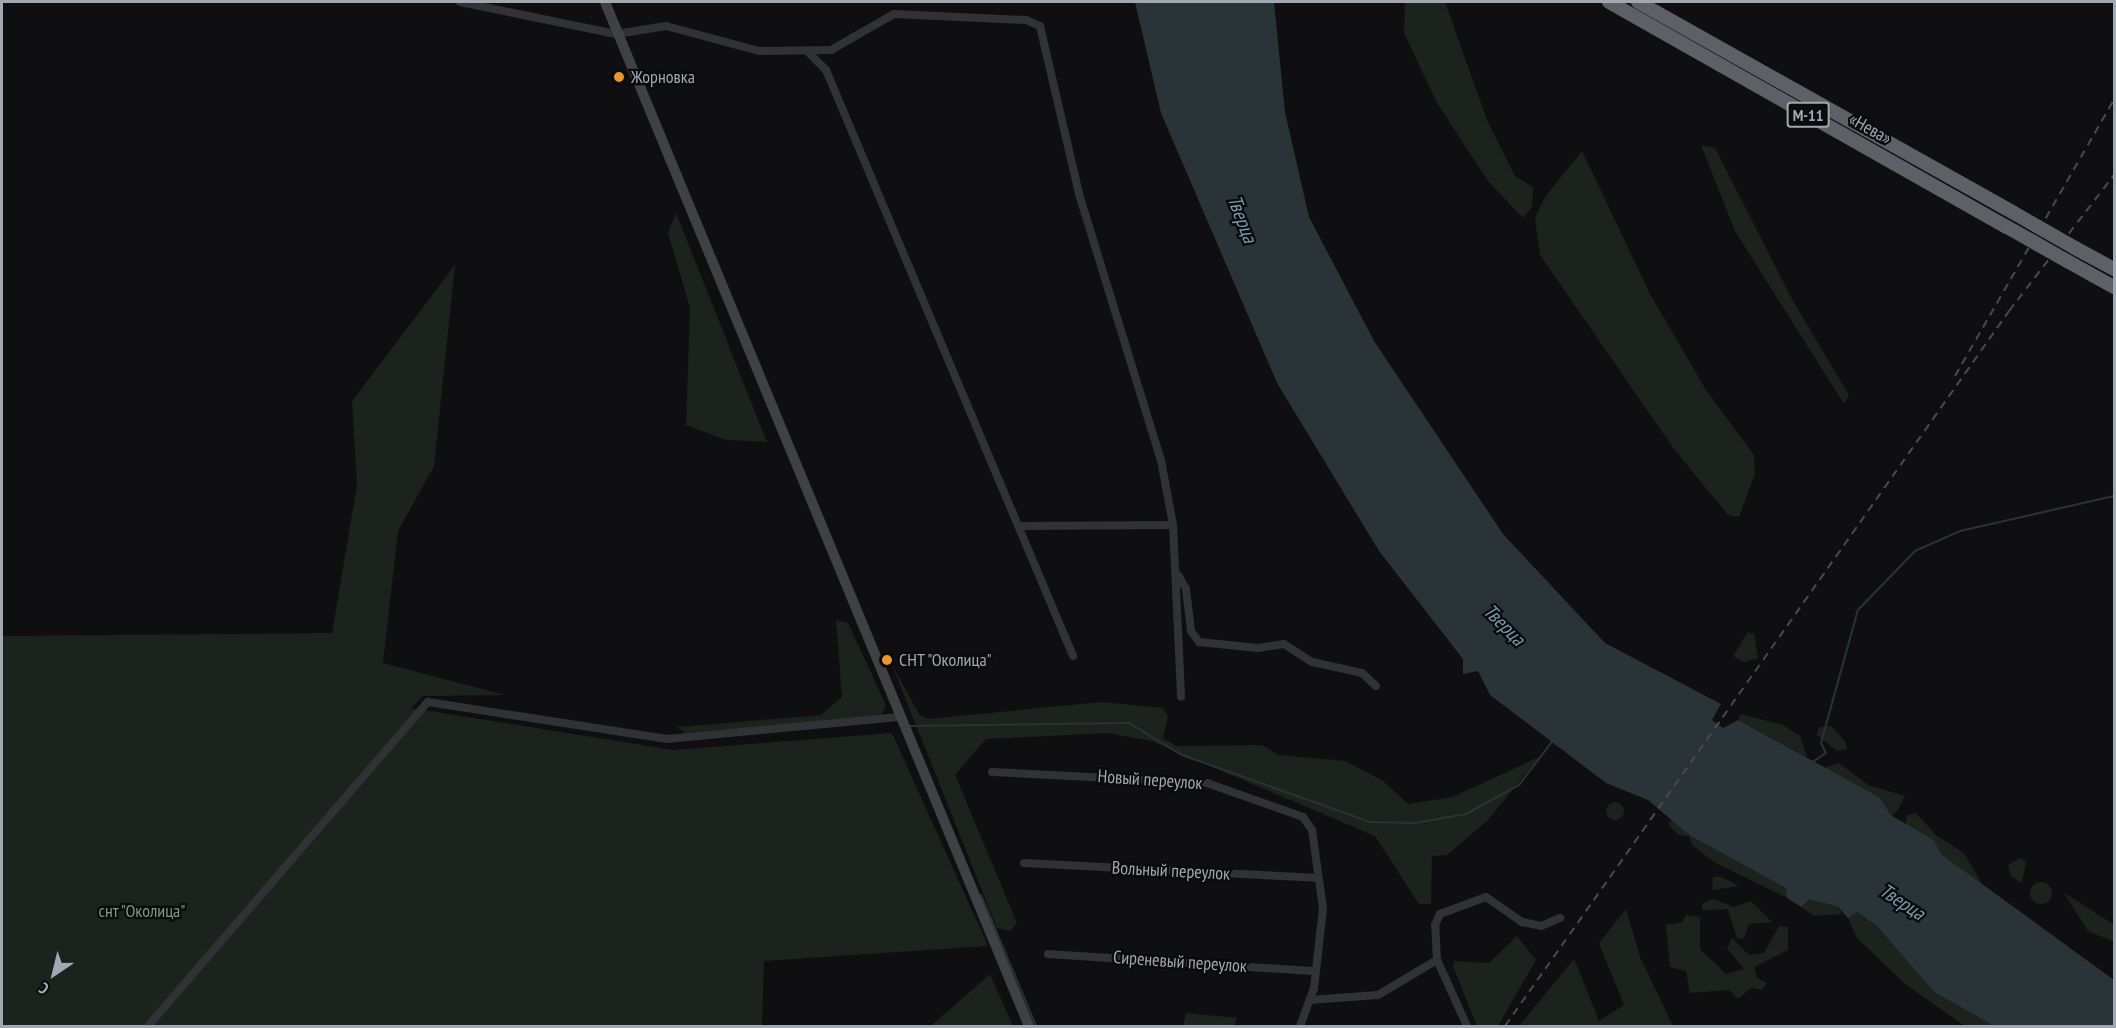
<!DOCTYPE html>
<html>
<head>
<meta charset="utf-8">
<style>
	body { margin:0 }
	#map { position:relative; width:2116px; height:1028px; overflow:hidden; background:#0f0f11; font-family:"PT Sans Narrow",sans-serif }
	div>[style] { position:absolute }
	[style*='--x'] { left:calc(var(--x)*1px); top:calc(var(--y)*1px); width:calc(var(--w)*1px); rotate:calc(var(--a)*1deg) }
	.green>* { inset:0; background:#1c231c }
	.round { border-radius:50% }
	.water>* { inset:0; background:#2a3338 }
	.stream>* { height:2px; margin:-1px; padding:0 1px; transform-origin:1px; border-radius:1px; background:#2a3338 }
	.street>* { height:8px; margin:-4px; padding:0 4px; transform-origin:4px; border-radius:4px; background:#313235 }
	.secondary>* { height:10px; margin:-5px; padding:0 5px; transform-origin:5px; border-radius:5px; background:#3f4145 }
	.highway>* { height:14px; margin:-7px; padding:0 7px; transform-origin:7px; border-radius:7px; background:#5d6066 }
	.rail>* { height:2px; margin-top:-1px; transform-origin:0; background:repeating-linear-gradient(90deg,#484a4e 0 8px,transparent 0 14px) }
	.highway-bridge>* { height:14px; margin:-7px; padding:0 7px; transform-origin:7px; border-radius:7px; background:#5d6066 }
	.dots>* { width:16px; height:16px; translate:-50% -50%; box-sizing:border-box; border:3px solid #0a0b0c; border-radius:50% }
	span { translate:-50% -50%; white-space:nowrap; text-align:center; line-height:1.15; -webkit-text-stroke:4.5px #0a0b0c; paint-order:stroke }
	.shield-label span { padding:2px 4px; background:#0a0b0c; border:2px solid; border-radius:4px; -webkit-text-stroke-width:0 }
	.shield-label { font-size:16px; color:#a1a8b1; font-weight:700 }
	.poi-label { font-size:18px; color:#a1a8b1 }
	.left { translate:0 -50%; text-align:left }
	.street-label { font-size:18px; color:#a1a8b1 }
	.park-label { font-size:18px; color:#7a9c78 }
	.water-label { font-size:20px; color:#7899ac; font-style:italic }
	.frame { position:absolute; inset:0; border:3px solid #a1a8b1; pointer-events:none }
	.north { position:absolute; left:24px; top:944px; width:60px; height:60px; -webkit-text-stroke:4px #0a0b0c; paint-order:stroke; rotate:215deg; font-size:16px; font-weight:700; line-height:24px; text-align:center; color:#a1a8b1 }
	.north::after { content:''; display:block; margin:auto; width:21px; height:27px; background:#a1a8b1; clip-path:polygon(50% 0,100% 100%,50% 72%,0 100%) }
</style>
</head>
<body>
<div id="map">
	<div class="green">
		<div style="clip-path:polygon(1405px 2px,1445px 2px,1487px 120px,1515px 176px,1533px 187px,1532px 207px,1523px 218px,1488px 181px,1437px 103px,1404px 33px)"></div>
		<div style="clip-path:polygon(1701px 145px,1715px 148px,1793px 301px,1849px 395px,1844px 404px,1735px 231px)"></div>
		<div style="clip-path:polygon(1582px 151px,1650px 294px,1706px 390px,1754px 455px,1755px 474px,1739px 517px,1728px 515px,1674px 449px,1540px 255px,1535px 218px,1545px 197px)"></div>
		<div style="clip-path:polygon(676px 213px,767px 442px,726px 440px,686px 425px,690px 308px,668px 233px)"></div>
		<div style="clip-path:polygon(455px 265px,434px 466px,398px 531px,383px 663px,505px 695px,423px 696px,411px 708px,673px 750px,892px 733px,988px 946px,764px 961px,762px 1026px,2px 1026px,2px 636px,332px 633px,357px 485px,352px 401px)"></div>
		<div style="clip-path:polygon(836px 620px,848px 623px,886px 705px,881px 717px,685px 733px,677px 727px,821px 715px,842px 697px)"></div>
		<div style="clip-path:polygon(1748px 632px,1754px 634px,1758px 658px,1744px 662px,1733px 656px)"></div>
		<div style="clip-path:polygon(892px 665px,919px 714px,928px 719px,1101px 702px,1163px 708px,1168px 716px,1163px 738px,1176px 746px,1262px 745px,1278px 755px,1345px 761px,1382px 780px,1408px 804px,1453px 797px,1539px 757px,1487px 821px,1447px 855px,1432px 856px,1431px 904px,1419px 904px,1375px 836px,1151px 741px,1108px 733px,986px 739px,955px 775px,1017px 923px,1010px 931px,997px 928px)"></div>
		<div style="clip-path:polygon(1741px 714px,1783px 725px,1800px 736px,1807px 757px,1738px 720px)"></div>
		<div style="clip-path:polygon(1831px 726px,1845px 741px,1847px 749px,1837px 751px,1817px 735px,1819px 727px)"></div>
		<div style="clip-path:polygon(1839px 763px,1868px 785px,1905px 796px,1898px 810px,1892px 816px,1879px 797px,1823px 768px)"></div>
		<div class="round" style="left:1606px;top:802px;width:18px;height:18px"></div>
		<div style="clip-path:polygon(1916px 813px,1936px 835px,1964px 853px,1982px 884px,1941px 854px,1934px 840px,1905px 825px,1907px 815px)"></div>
		<div style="clip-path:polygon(1674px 818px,1689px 835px,1787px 888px,1787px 898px,1714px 862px,1692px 845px,1689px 836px,1678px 835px,1668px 824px)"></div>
		<div style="clip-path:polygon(2020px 858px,2026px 861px,2022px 883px,2011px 876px,2008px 865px)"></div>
		<div style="clip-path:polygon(1713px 877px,1722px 877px,1739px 886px,1712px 890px)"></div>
		<div class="round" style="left:2030px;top:882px;width:22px;height:22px"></div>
		<div style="clip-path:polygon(2063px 892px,2113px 924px,2114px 942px,2088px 931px)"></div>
		<div style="clip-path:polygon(1713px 899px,1734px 907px,1751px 901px,1772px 922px,1749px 924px,1744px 939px,1737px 938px,1728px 909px,1702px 910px,1702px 904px)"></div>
		<div style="clip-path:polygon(1808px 900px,1837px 906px,1842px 914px,1814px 916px,1801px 907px)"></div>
		<div style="clip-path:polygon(1626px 909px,1640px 957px,1673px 1026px,1519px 1026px,1574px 959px,1599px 1021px,1624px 1005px,1599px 943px)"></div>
		<div style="clip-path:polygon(1857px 912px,1876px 925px,1934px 992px,1994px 1026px,1965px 1026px,1905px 984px,1857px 938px,1848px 918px)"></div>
		<div style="clip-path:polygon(1686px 915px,1700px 917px,1700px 949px,1726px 974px,1744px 969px,1727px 948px,1732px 938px,1749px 955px,1764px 953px,1779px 926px,1788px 927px,1788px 950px,1754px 967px,1757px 978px,1767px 983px,1762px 990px,1751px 988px,1738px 999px,1729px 990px,1690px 993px,1686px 971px,1670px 967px,1666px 925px,1682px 922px)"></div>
		<div style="clip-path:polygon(1517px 936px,1536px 960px,1498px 1026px,1477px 1026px,1453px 966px,1455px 961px,1489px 963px)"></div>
		<div style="clip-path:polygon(990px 974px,1013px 1026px,931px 1026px)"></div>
		<div style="clip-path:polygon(1186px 1013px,1237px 1018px,1234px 1026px,1183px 1026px)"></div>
	</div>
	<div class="water">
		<div style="clip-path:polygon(1135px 2px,1274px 2px,1285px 112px,1309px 217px,1374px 341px,1503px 534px,1605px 643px,1721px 704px,1712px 720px,1723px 728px,1738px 720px,1879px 797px,1892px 816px,1934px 840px,1941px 854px,2114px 980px,2114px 1026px,1994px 1026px,1934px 992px,1876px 925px,1857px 912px,1848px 918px,1837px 906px,1809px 900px,1801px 907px,1787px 898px,1786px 888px,1689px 835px,1648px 800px,1606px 783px,1490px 695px,1478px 671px,1463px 674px,1463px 659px,1379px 551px,1277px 383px,1161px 113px)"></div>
	</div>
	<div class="stream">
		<div style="--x:910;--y:726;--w:219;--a:-0.8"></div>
		<div style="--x:1129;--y:723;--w:62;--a:31.1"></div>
		<div style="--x:1182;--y:755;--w:200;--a:19.6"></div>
		<div style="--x:1370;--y:822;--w:45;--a:1.3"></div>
		<div style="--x:1415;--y:823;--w:52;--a:-10"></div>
		<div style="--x:1466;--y:814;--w:60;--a:-28.7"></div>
		<div style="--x:1519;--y:785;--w:58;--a:-52.7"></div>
		<div style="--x:1814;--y:761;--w:14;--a:-34"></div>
		<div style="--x:1826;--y:753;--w:11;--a:-117"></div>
		<div style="--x:1821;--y:743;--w:138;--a:-74.5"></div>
		<div style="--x:1858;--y:610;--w:82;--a:-46"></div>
		<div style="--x:1915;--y:551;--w:49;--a:-24"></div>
		<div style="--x:1960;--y:531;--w:158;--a:-12.8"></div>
		<div style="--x:981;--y:895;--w:142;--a:67.2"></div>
	</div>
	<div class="street">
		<div style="--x:460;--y:2;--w:159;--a:11.6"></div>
		<div style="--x:616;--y:34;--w:51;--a:-9.1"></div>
		<div style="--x:666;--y:26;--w:96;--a:15"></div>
		<div style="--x:759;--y:51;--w:72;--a:-0.8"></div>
		<div style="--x:831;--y:50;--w:73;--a:-29.7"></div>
		<div style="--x:894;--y:14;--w:132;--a:2.6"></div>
		<div style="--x:1026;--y:20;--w:15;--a:23"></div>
		<div style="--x:1040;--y:26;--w:172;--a:76.9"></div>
		<div style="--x:1079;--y:194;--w:278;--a:72.9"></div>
		<div style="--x:1161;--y:460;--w:66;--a:79.5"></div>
		<div style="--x:1173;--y:525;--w:172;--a:87.3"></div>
		<div style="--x:807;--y:51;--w:27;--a:45"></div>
		<div style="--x:826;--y:70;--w:636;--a:67.14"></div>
		<div style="--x:1021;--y:526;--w:152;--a:-0.4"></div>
		<div style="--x:1178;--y:575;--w:16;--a:60"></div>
		<div style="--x:1186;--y:589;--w:42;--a:83.2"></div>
		<div style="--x:1191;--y:631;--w:14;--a:54"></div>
		<div style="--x:1199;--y:642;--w:59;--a:5.8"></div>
		<div style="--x:1258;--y:648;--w:26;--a:-9"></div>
		<div style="--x:1284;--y:644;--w:33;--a:33"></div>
		<div style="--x:1312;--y:662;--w:51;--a:12.4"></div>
		<div style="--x:1362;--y:673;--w:19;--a:43"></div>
		<div style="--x:992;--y:772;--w:215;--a:2.9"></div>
		<div style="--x:1207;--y:783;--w:102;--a:19.5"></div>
		<div style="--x:1303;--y:817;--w:16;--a:55"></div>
		<div style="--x:1312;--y:830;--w:79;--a:82"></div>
		<div style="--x:1323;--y:908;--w:81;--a:96.4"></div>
		<div style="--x:1314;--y:988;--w:40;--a:110.2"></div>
		<div style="--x:1024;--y:863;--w:294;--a:2.9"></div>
		<div style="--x:1048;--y:954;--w:265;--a:3.7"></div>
		<div style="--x:1310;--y:1000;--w:68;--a:-4.2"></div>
		<div style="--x:1378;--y:995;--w:69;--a:-30.7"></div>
		<div style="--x:148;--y:1026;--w:428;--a:-49.2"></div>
		<div style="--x:428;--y:702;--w:242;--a:8.8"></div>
		<div style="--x:667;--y:739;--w:233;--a:-5.4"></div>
		<div style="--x:1467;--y:1026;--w:72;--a:-114.4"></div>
		<div style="--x:1437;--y:960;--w:35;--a:-93"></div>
		<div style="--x:1435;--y:925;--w:12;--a:-66"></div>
		<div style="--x:1440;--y:914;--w:49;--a:-20.3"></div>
		<div style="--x:1486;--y:897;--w:44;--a:34.8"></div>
		<div style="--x:1522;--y:922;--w:19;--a:12"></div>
		<div style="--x:1541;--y:926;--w:21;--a:-23"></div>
	</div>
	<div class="secondary">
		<div style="--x:605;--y:2;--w:1108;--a:67.51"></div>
	</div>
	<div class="highway">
		<div style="--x:1609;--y:2;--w:457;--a:29.5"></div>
		<div style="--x:1638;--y:2;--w:431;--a:29.3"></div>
		<div style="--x:2075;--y:248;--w:44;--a:28.3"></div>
		<div style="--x:2067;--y:261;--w:54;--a:29"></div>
	</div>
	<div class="rail">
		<div style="--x:1955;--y:376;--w:319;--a:-60.1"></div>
		<div style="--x:1505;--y:1026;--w:875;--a:-54.82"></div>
		<div style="--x:2009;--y:311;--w:172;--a:-52.3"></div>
	</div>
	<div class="highway-bridge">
		<div style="--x:2014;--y:213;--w:70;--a:29.8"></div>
		<div style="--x:2007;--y:227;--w:69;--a:29.5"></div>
	</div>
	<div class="dots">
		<div style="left:619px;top:77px;background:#eb962d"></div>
		<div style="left:887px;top:660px;background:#eb962d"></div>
	</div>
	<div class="shield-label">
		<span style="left:1808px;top:115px">М-11</span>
	</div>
	<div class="poi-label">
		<span class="left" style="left:631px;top:77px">Жорновка</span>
		<span class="left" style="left:899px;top:660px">СНТ "Околица"</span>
	</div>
	<div class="street-label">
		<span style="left:1870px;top:129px;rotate:29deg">«Нева»</span>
		<span style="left:1150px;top:780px;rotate:4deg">Новый переулок</span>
		<span style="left:1171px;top:871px;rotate:3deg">Вольный переулок</span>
		<span style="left:1180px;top:962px;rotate:4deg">Сиреневый переулок</span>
	</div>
	<div class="park-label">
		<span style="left:142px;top:911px">снт "Околица"</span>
	</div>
	<div class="water-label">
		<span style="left:1242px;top:219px;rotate:69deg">Тверца</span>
		<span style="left:1504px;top:625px;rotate:45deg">Тверца</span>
		<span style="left:1902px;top:902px;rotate:33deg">Тверца</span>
	</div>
	<div class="frame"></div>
	<div class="north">С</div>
</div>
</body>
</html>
